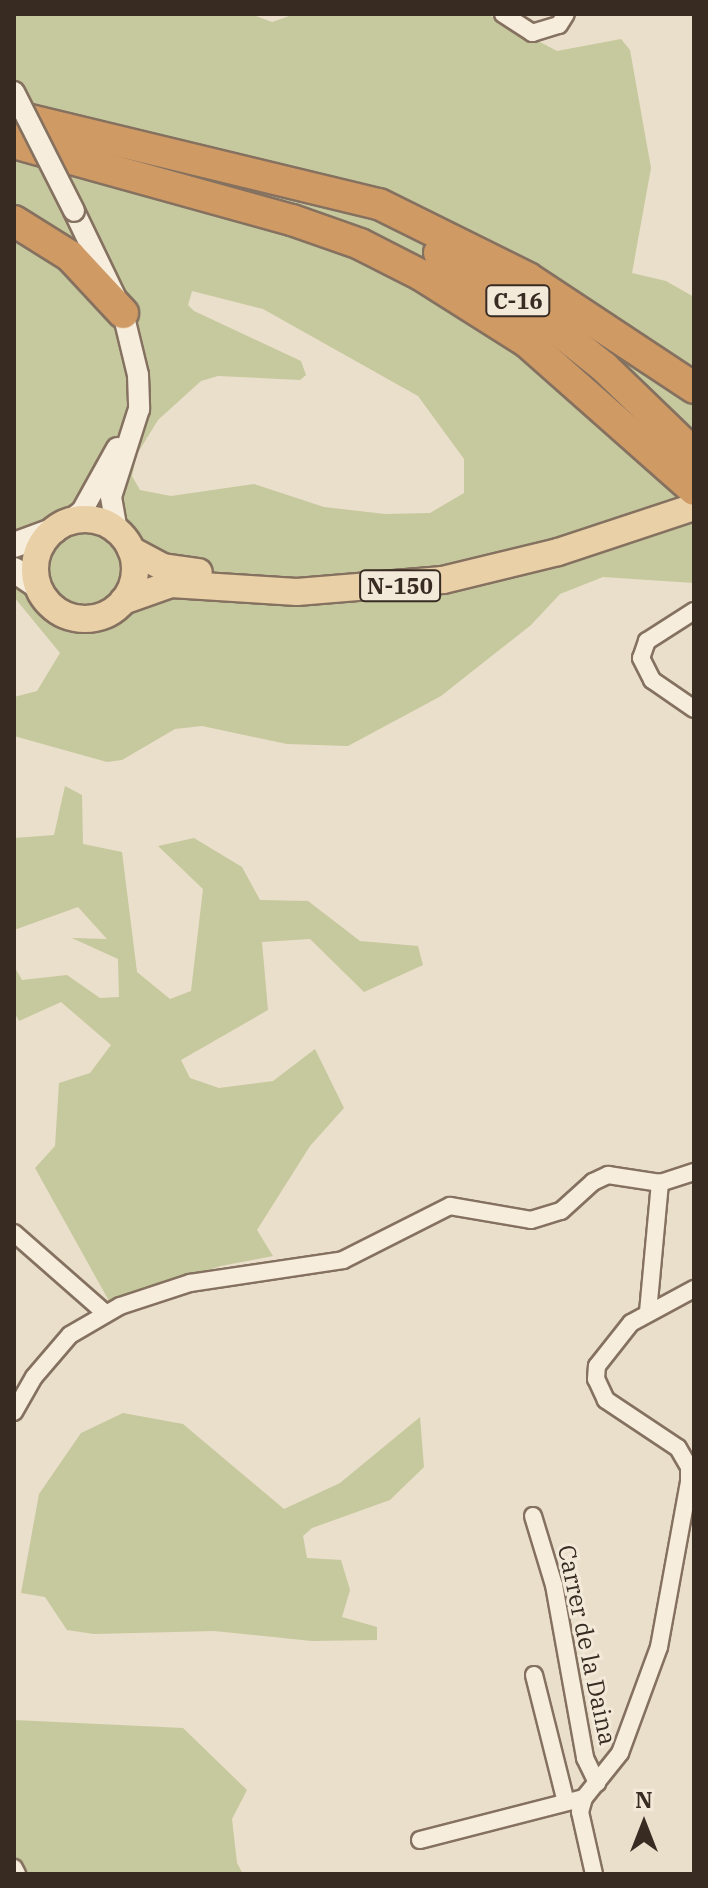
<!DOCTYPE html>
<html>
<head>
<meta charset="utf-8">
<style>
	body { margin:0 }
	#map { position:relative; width:708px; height:1888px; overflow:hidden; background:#eadfca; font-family:"IBM Plex Serif",serif }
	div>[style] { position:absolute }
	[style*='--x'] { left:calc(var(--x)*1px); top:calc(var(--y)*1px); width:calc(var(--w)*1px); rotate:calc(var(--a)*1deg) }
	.green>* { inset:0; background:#c6c89e }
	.roads { filter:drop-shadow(2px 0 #857160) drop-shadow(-2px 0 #857160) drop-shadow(0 2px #857160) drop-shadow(0 -2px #857160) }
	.minor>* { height:16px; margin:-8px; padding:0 8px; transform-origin:8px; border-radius:8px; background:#f6eddc }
	.tertiary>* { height:20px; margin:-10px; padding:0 10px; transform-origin:10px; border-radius:10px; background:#f6eddc }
	.secondary>* { height:24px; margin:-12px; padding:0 12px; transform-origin:12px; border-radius:12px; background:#f6eddc }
	.primary>* { height:26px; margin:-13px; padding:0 13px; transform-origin:13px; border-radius:13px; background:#e9d0a6 }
	.primary>.ring { margin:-13px; padding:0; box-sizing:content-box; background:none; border:26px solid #e9d0a6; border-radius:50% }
	.motorway>* { height:30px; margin:-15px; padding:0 15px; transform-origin:15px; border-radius:15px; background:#d09a64 }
	.bridges { filter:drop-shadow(2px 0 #857160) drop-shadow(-2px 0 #857160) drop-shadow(0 2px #857160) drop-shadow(0 -2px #857160) }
	.tertiary-bridge>* { height:20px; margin:-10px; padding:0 10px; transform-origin:10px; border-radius:10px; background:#f6eddc }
	span { translate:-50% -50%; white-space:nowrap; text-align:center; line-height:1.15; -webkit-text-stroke:6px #f3e9d9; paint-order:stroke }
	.shield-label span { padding:2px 6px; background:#f3e9d9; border:2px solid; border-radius:6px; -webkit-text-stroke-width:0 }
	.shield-label { font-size:22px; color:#372b22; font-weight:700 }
	.street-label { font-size:24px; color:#372b22 }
	.frame { position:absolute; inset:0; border:16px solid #372b22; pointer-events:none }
	.north { position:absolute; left:604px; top:1784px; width:80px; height:80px; -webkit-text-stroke:6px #f3e9d9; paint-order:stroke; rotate:0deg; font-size:22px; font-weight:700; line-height:32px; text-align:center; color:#372b22 }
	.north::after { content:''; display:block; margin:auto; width:28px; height:36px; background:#372b22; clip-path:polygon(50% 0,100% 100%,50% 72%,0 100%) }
</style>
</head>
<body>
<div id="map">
	<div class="green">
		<div style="clip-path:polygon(evenodd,14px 14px,251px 14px,272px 22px,295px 14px,487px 14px,557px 51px,621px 39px,630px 50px,651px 168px,632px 273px,666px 281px,694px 297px,694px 583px,603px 577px,560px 594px,531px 625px,441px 696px,348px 746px,287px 744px,202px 726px,175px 729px,122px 760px,107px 762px,14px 736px,14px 697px,37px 691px,60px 653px,14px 597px,14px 14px,192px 291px,263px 309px,418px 396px,464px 459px,464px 493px,430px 513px,385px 514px,324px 507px,254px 484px,171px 496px,140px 490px,132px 476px,137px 454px,158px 420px,201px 381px,218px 376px,300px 380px,306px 375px,301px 361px,194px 311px,188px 305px,192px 291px)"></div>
		<div style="clip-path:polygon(65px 786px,82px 795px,83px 844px,122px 852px,137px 972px,170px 999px,191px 991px,203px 889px,158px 846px,194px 838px,242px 867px,260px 900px,308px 901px,360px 941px,418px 946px,423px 965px,364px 992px,310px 939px,262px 942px,268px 1010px,181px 1060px,190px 1078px,219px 1088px,273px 1081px,315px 1049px,344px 1108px,310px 1146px,257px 1230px,273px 1256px,221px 1266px,109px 1301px,35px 1168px,55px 1146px,59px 1083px,90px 1073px,111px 1045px,61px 1002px,19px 1021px,14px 1012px,14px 966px,22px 980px,67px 975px,100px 998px,119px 997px,118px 959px,72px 938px,107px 939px,78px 907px,14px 930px,14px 838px,54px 835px)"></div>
		<div style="clip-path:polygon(123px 1413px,183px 1424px,284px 1509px,340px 1483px,420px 1417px,424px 1467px,390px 1500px,312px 1528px,303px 1536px,307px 1558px,341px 1560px,350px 1590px,342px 1617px,377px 1627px,377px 1640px,312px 1641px,214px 1631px,94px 1634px,67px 1630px,45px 1597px,21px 1593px,39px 1494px,81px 1433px)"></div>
		<div style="clip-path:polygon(14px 1720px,183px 1728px,247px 1790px,232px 1819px,237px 1863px,243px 1874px,14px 1874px)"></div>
	</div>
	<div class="roads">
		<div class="minor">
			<div style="--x:503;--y:14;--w:35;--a:33"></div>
			<div style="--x:532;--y:33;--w:28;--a:-17"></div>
			<div style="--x:559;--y:25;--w:13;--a:-58"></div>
			<div style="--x:694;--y:611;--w:56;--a:147.4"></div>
			<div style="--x:647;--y:641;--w:18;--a:109"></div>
			<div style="--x:641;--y:658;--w:25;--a:63"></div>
			<div style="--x:652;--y:680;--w:51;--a:34.6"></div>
			<div style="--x:14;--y:1233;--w:121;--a:41.3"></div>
			<div style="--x:648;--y:1312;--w:130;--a:-84.7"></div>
			<div style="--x:14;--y:1412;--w:40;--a:-60.3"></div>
			<div style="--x:34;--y:1377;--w:55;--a:-49.4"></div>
			<div style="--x:70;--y:1335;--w:58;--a:-30.1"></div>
			<div style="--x:120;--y:1306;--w:74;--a:-18.2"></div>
			<div style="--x:190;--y:1283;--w:155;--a:-8.5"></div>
			<div style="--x:343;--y:1260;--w:120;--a:-26.8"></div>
			<div style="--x:450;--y:1206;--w:82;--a:9.8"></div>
			<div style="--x:531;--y:1220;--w:31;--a:-17"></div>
			<div style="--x:561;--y:1211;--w:43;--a:-42.2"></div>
			<div style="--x:593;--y:1182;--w:17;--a:-25"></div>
			<div style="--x:608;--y:1175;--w:53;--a:8.7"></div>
			<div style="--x:660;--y:1183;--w:36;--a:-18"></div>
			<div style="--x:533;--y:1516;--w:72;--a:73.1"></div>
			<div style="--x:554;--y:1585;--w:176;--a:79.8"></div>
			<div style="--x:585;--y:1758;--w:28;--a:64"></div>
			<div style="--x:534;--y:1675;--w:131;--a:75.9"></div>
			<div style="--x:420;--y:1840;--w:169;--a:-14.4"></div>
			<div style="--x:14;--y:1868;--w:7;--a:63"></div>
			<div style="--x:594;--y:1874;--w:64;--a:-102.7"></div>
			<div style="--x:580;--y:1812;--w:15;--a:-74"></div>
			<div style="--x:584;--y:1798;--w:58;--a:-51.3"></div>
			<div style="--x:620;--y:1753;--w:113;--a:-69.8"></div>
			<div style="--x:659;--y:1647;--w:168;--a:-79.7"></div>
			<div style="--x:689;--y:1482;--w:15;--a:-90"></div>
			<div style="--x:689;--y:1467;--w:22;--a:-120"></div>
			<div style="--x:678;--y:1448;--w:87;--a:-146.3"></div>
			<div style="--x:606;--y:1400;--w:23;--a:-115"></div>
			<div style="--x:596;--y:1379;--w:13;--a:-86"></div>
			<div style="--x:597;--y:1366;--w:55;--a:-51.7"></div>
			<div style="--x:631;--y:1323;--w:72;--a:-28.4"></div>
		</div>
		<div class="tertiary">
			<div style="--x:74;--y:211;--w:113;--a:64.3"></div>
			<div style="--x:123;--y:313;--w:64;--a:76.4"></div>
			<div style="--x:138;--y:375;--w:34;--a:88"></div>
			<div style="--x:139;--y:409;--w:92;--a:107.7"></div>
			<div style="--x:111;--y:497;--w:36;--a:80"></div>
			<div style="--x:68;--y:522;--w:18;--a:-38"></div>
			<div style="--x:82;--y:511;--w:72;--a:-60.9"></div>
		</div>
		<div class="secondary">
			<div style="--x:14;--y:545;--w:44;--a:-20.1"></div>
			<div style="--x:14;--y:570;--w:29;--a:34"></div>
		</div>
		<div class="primary">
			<div class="ring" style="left:35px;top:519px;width:74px;height:74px"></div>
			<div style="--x:131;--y:550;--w:36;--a:28"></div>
			<div style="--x:163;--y:567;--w:36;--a:8"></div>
			<div style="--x:123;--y:601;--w:51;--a:-19.5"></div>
			<div style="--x:171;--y:584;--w:126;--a:3.6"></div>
			<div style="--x:297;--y:592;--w:146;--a:-4.7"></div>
			<div style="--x:443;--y:580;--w:118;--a:-13.7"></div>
			<div style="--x:558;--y:552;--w:143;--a:-18.3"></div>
		</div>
		<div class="motorway">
			<div style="--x:14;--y:116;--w:375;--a:13.6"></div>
			<div style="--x:379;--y:204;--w:166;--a:26.4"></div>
			<div style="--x:528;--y:278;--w:199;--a:33.5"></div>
			<div style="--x:14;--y:143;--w:288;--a:15.5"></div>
			<div style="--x:292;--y:220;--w:72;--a:19.4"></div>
			<div style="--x:360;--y:244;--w:68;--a:26.9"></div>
			<div style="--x:421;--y:275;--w:125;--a:32.3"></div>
			<div style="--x:527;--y:342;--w:223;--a:41.5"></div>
			<div style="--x:14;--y:221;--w:66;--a:32"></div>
			<div style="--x:70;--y:256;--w:78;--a:47.1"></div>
			<div style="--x:439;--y:253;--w:124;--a:32.2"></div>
			<div style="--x:544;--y:319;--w:77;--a:38.7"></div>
			<div style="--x:604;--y:367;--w:125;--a:44"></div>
		</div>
	</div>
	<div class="bridges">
		<div class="tertiary-bridge">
			<div style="--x:14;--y:92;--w:133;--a:63.2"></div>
		</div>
	</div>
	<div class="shield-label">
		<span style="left:518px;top:301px">C-16</span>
		<span style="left:400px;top:586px">N-150</span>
	</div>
	<div class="street-label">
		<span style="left:587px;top:1645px;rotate:78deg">Carrer de la Daina</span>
	</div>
	<div class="frame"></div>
	<div class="north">N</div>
</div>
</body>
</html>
